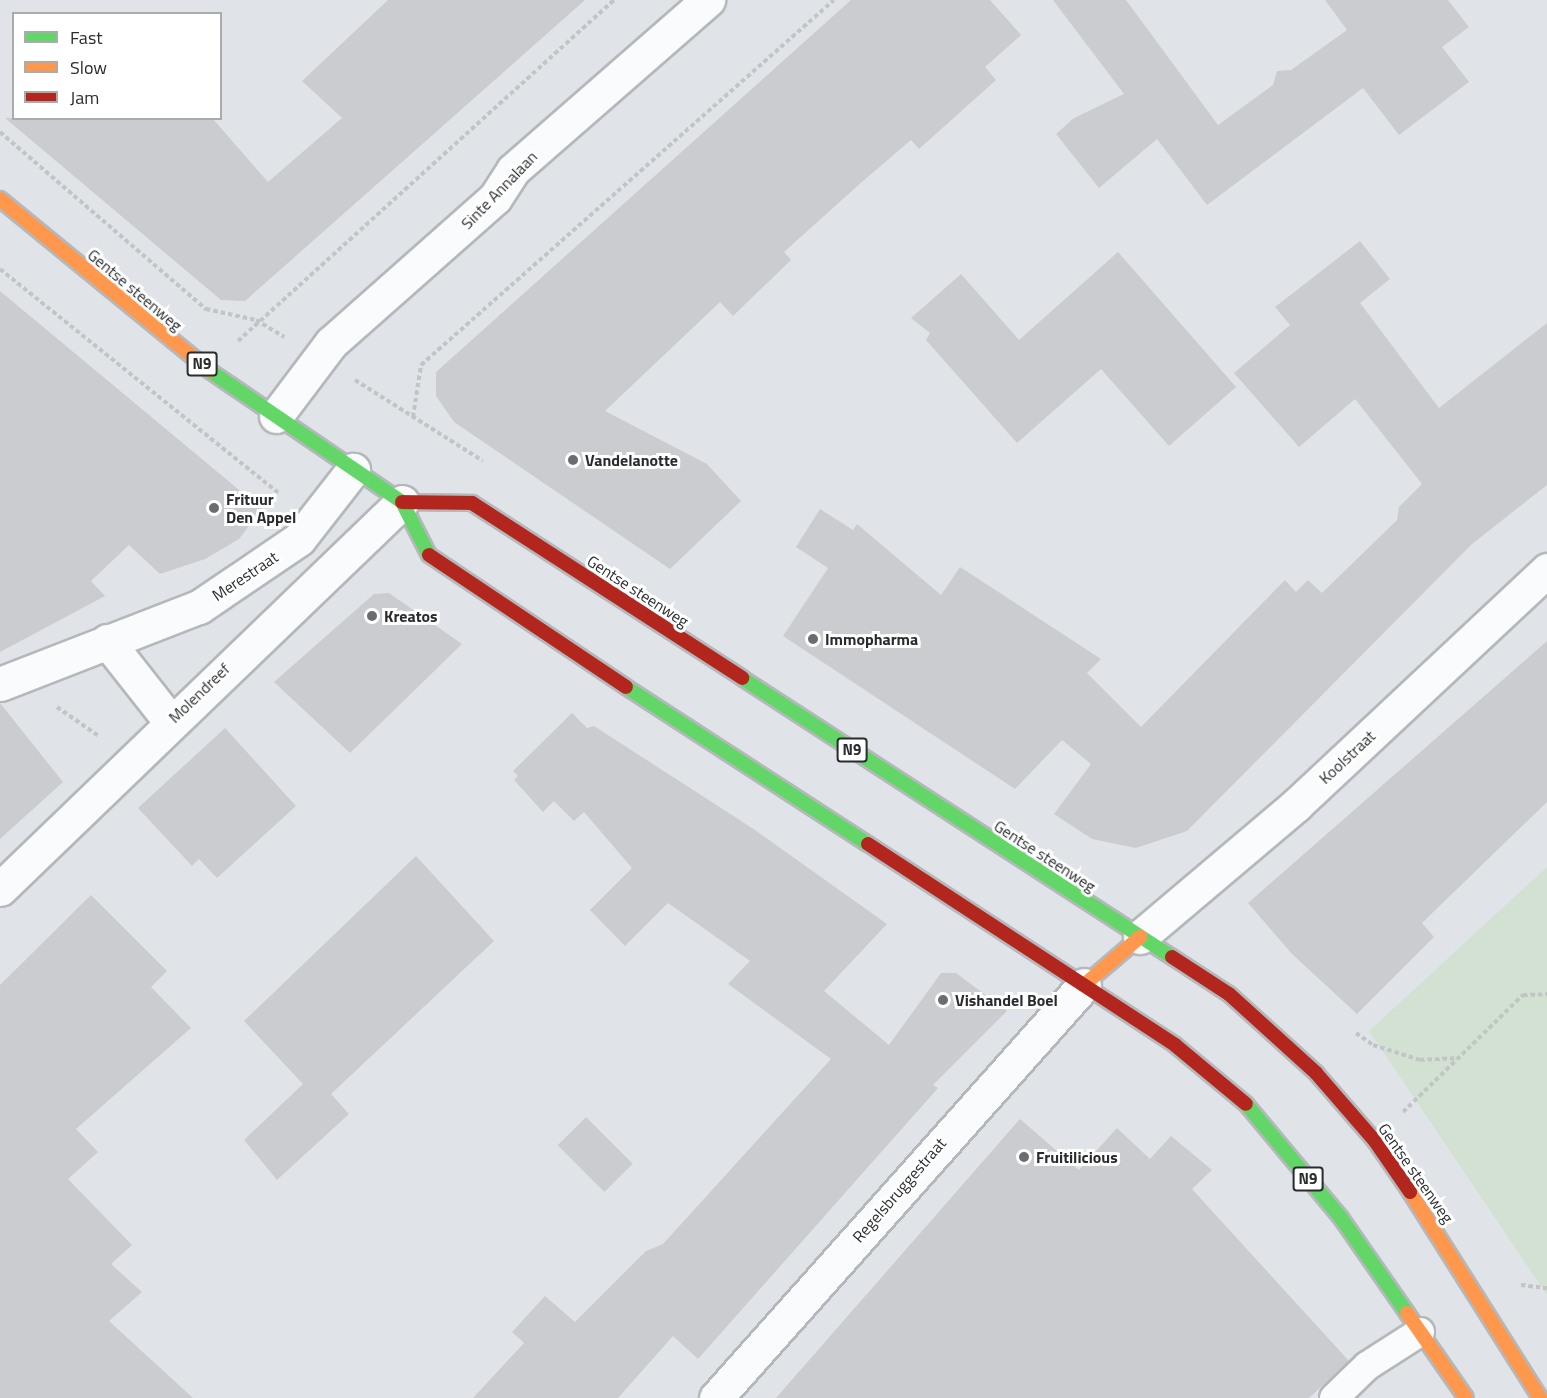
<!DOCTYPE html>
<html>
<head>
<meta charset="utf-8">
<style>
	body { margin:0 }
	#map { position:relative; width:1547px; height:1398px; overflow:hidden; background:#e0e4e8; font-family:"Titillium Web",sans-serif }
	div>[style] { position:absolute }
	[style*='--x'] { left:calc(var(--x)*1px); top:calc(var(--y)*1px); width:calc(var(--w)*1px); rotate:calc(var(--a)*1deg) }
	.green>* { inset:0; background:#d2e1d2 }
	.building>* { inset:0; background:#cacccf; transform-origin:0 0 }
	.path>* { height:4px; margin-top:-2px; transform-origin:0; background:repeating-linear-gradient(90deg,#c3c4c5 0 4.5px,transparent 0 7.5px) }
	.roads { filter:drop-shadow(2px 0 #b5b8bb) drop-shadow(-2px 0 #b5b8bb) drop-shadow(0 2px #b5b8bb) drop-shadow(0 -2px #b5b8bb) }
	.lane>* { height:28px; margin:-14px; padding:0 14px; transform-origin:14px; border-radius:14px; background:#fafbfc }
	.street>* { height:33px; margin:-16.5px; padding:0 16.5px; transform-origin:16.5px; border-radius:16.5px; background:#fafbfc }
	.fast>* { height:14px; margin:-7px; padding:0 7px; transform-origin:7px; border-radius:7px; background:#63d668 }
	.slow>* { height:14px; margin:-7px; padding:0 7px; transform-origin:7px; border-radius:7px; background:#ff974d }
	.jam>* { height:14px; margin:-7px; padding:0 7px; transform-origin:7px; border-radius:7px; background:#b3261e }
	.dots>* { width:16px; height:16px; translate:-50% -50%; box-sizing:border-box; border:3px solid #fff; border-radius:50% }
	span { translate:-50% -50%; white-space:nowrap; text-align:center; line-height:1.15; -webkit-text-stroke:6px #fff; paint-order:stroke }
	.shield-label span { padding:2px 4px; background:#fff; border:2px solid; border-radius:4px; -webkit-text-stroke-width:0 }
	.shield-label { font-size:15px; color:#292c2f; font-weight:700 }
	.street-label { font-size:16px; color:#292c2f }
	.poi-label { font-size:16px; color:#292c2f; font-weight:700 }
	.left { translate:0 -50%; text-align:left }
	.legend { position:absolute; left:12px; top:12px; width:210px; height:108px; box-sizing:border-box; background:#fff; border:2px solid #a9abac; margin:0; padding:8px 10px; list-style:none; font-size:18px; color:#292c2f }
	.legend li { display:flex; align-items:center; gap:12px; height:30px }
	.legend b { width:30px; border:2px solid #a9abac }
</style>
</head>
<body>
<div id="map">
	<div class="green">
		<div style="clip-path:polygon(1547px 867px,1547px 1295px,1369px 1031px)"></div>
	</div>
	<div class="building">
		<div style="clip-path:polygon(388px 0,585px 0,245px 301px,221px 300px,5px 118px,212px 118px,268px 182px,342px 118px,302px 81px)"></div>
		<div style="clip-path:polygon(851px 0,990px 0,1021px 35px,985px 67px,996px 80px,919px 149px,911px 140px,863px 181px,784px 252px,791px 260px,733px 316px,720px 302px,605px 411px,707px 464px,741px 501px,670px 569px,454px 422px,436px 396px,436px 372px)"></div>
		<div style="clip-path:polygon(1053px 0,1126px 0,1218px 125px,1273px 85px,1277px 71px,1291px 70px,1347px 30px,1325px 0,1448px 0,1469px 27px,1442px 47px,1469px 82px,1399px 135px,1363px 88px,1207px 205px,1157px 139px,1099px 188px,1056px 134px,1074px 118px,1124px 94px)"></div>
		<div style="clip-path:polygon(1360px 241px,1390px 279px,1360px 303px,1439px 408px,1547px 323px,1547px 485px,1472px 544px,1187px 831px,1136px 848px,1092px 839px,1054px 814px,1091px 764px,1062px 740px,1015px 789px,783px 636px,828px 568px,796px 547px,820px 509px,853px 530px,857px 524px,941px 595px,960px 567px,1101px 659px,1087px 673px,1141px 727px,1285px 580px,1296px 592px,1308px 580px,1322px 593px,1397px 520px,1399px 507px,1422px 484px,1355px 399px,1299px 447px,1234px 373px,1290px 325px,1275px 307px)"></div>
		<div style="clip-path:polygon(1118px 252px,1236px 387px,1169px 446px,1101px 369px,1017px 443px,926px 340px,930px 333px,911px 318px,961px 274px,1019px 340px)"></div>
		<div style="clip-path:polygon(0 291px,262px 509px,239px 539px,205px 559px,160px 574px,129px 545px,91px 581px,105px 596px,0 652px)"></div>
		<div style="clip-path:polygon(389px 593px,462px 644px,350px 753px,274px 682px,374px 594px)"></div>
		<div style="clip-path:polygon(1547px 641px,1547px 802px,1422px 923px,1434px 937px,1357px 1014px,1292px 954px,1248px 903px)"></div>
		<div style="clip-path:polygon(0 703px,63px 782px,0 839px)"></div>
		<div style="clip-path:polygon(572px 713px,587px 728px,594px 726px,752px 828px,887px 924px,824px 991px,889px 1045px,941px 973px,956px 973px,1007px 1011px,933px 1085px,938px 1088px,698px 1359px,673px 1336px,618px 1398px,473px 1398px,524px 1343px,512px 1332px,545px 1296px,575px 1322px,646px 1251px,663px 1244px,831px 1059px,728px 984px,750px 961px,668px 903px,625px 946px,590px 910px,632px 868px,584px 812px,574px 821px,554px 801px,543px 812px,514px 780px,518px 776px,513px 771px)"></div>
		<div style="clip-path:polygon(225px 728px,296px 806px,217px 878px,199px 859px,192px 866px,138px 808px)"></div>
		<div style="clip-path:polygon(416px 856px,494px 941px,331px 1094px,349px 1114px,277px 1180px,244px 1140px,303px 1084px,244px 1021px)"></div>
		<div style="clip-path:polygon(91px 895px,167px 971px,151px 987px,191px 1028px,76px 1129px,98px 1152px,68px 1179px,132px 1245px,111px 1264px,142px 1292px,109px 1321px,193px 1398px,0 1398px,0 985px)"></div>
		<div style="left:586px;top:1117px;width:66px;height:40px;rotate:45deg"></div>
		<div style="clip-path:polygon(1020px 1119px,1079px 1170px,1117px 1128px,1150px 1159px,1171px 1136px,1212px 1170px,1192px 1189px,1349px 1361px,1309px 1398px,776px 1398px)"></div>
	</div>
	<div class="path">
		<div style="--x:0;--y:132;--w:272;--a:40.7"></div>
		<div style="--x:206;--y:309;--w:51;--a:12.4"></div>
		<div style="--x:256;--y:320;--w:33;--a:31"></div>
		<div style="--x:0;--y:269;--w:359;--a:38.8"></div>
		<div style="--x:238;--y:341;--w:508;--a:-42.21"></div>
		<div style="--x:355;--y:380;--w:151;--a:32.3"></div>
		<div style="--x:413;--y:417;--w:53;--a:-81.3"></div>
		<div style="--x:421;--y:365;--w:551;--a:-41.47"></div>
		<div style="--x:57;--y:707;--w:52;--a:34.9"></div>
		<div style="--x:1356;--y:1033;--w:21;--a:35"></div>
		<div style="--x:1373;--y:1045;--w:49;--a:17.7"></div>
		<div style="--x:1420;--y:1060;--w:38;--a:-3"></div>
		<div style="--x:1403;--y:1112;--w:168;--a:-44.3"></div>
		<div style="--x:1523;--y:995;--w:24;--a:-2"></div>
		<div style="--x:1521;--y:1285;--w:26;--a:7"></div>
	</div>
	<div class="roads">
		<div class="lane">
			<div style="--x:1334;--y:1398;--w:46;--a:-44.1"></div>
			<div style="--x:1367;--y:1366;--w:63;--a:-32.7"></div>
		</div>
		<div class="street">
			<div style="--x:276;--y:416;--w:91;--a:-53"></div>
			<div style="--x:331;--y:343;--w:219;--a:-41.5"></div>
			<div style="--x:495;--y:198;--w:33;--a:-57"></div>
			<div style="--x:513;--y:170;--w:259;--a:-41.1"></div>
			<div style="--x:107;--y:641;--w:102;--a:51.8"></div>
			<div style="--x:0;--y:684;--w:213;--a:-21.2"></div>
			<div style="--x:199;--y:607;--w:121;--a:-34.2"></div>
			<div style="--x:299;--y:539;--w:88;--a:-52"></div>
			<div style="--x:0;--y:889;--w:558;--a:-43.91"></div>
			<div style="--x:1140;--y:937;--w:204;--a:-40.2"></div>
			<div style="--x:1296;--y:805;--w:344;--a:-43.1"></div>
			<div style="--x:716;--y:1398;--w:553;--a:-48.3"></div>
		</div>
		<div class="fast">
			<div style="--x:210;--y:371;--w:232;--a:34.3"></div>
			<div style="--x:402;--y:502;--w:59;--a:63"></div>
			<div style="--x:742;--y:678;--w:513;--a:32.98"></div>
			<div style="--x:626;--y:687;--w:288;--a:33"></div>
			<div style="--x:1246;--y:1104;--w:148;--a:50.2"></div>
			<div style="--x:1341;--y:1218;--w:116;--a:55.2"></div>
		</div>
		<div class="slow">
			<div style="--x:0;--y:199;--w:271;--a:39.3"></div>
			<div style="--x:1084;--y:985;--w:74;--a:-40.6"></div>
			<div style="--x:1410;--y:1192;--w:244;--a:57.7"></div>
			<div style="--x:1407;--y:1313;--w:103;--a:55.2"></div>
		</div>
		<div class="jam">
			<div style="--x:402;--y:502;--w:70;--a:0.8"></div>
			<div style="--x:472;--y:503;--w:322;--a:32.9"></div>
			<div style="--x:429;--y:555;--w:237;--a:33.8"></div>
			<div style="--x:868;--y:844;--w:367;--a:33.2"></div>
			<div style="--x:1175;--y:1045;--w:92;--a:39.7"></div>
			<div style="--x:1172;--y:957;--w:68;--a:33"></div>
			<div style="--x:1229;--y:994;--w:118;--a:42.2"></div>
			<div style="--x:1316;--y:1073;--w:90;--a:49.1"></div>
			<div style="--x:1375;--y:1141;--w:62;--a:55.5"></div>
		</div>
	</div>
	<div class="dots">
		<div style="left:573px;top:460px;background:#696c70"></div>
		<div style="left:214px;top:508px;background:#696c70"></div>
		<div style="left:372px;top:616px;background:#696c70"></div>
		<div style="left:813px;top:639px;background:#696c70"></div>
		<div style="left:943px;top:1000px;background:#696c70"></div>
		<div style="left:1024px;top:1157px;background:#696c70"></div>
	</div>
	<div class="shield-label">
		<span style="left:202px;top:364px">N9</span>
		<span style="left:852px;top:750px">N9</span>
		<span style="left:1308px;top:1179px">N9</span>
	</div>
	<div class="street-label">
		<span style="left:499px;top:190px;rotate:-46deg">Sinte Annalaan</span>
		<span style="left:135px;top:290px;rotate:40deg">Gentse steenweg</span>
		<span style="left:245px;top:576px;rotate:-34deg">Merestraat</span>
		<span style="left:638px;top:591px;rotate:33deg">Gentse steenweg</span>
		<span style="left:199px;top:693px;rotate:-44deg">Molendreef</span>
		<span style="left:1347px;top:757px;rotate:-43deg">Koolstraat</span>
		<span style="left:1045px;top:856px;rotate:33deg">Gentse steenweg</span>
		<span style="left:1416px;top:1173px;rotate:55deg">Gentse steenweg</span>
		<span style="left:899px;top:1190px;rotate:-49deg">Regelsbruggestraat</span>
	</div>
	<div class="poi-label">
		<span class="left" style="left:585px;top:460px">Vandelanotte</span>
		<span class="left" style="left:226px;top:508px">Frituur<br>Den Appel</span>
		<span class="left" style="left:384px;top:616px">Kreatos</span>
		<span class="left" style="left:825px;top:639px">Immopharma</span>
		<span class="left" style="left:955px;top:1000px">Vishandel Boel</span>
		<span class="left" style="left:1036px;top:1157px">Fruitilicious</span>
	</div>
	<ul class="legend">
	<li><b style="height:8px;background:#63d668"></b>Fast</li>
	<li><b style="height:8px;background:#ff974d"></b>Slow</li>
	<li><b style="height:8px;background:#b3261e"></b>Jam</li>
	</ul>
</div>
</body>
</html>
